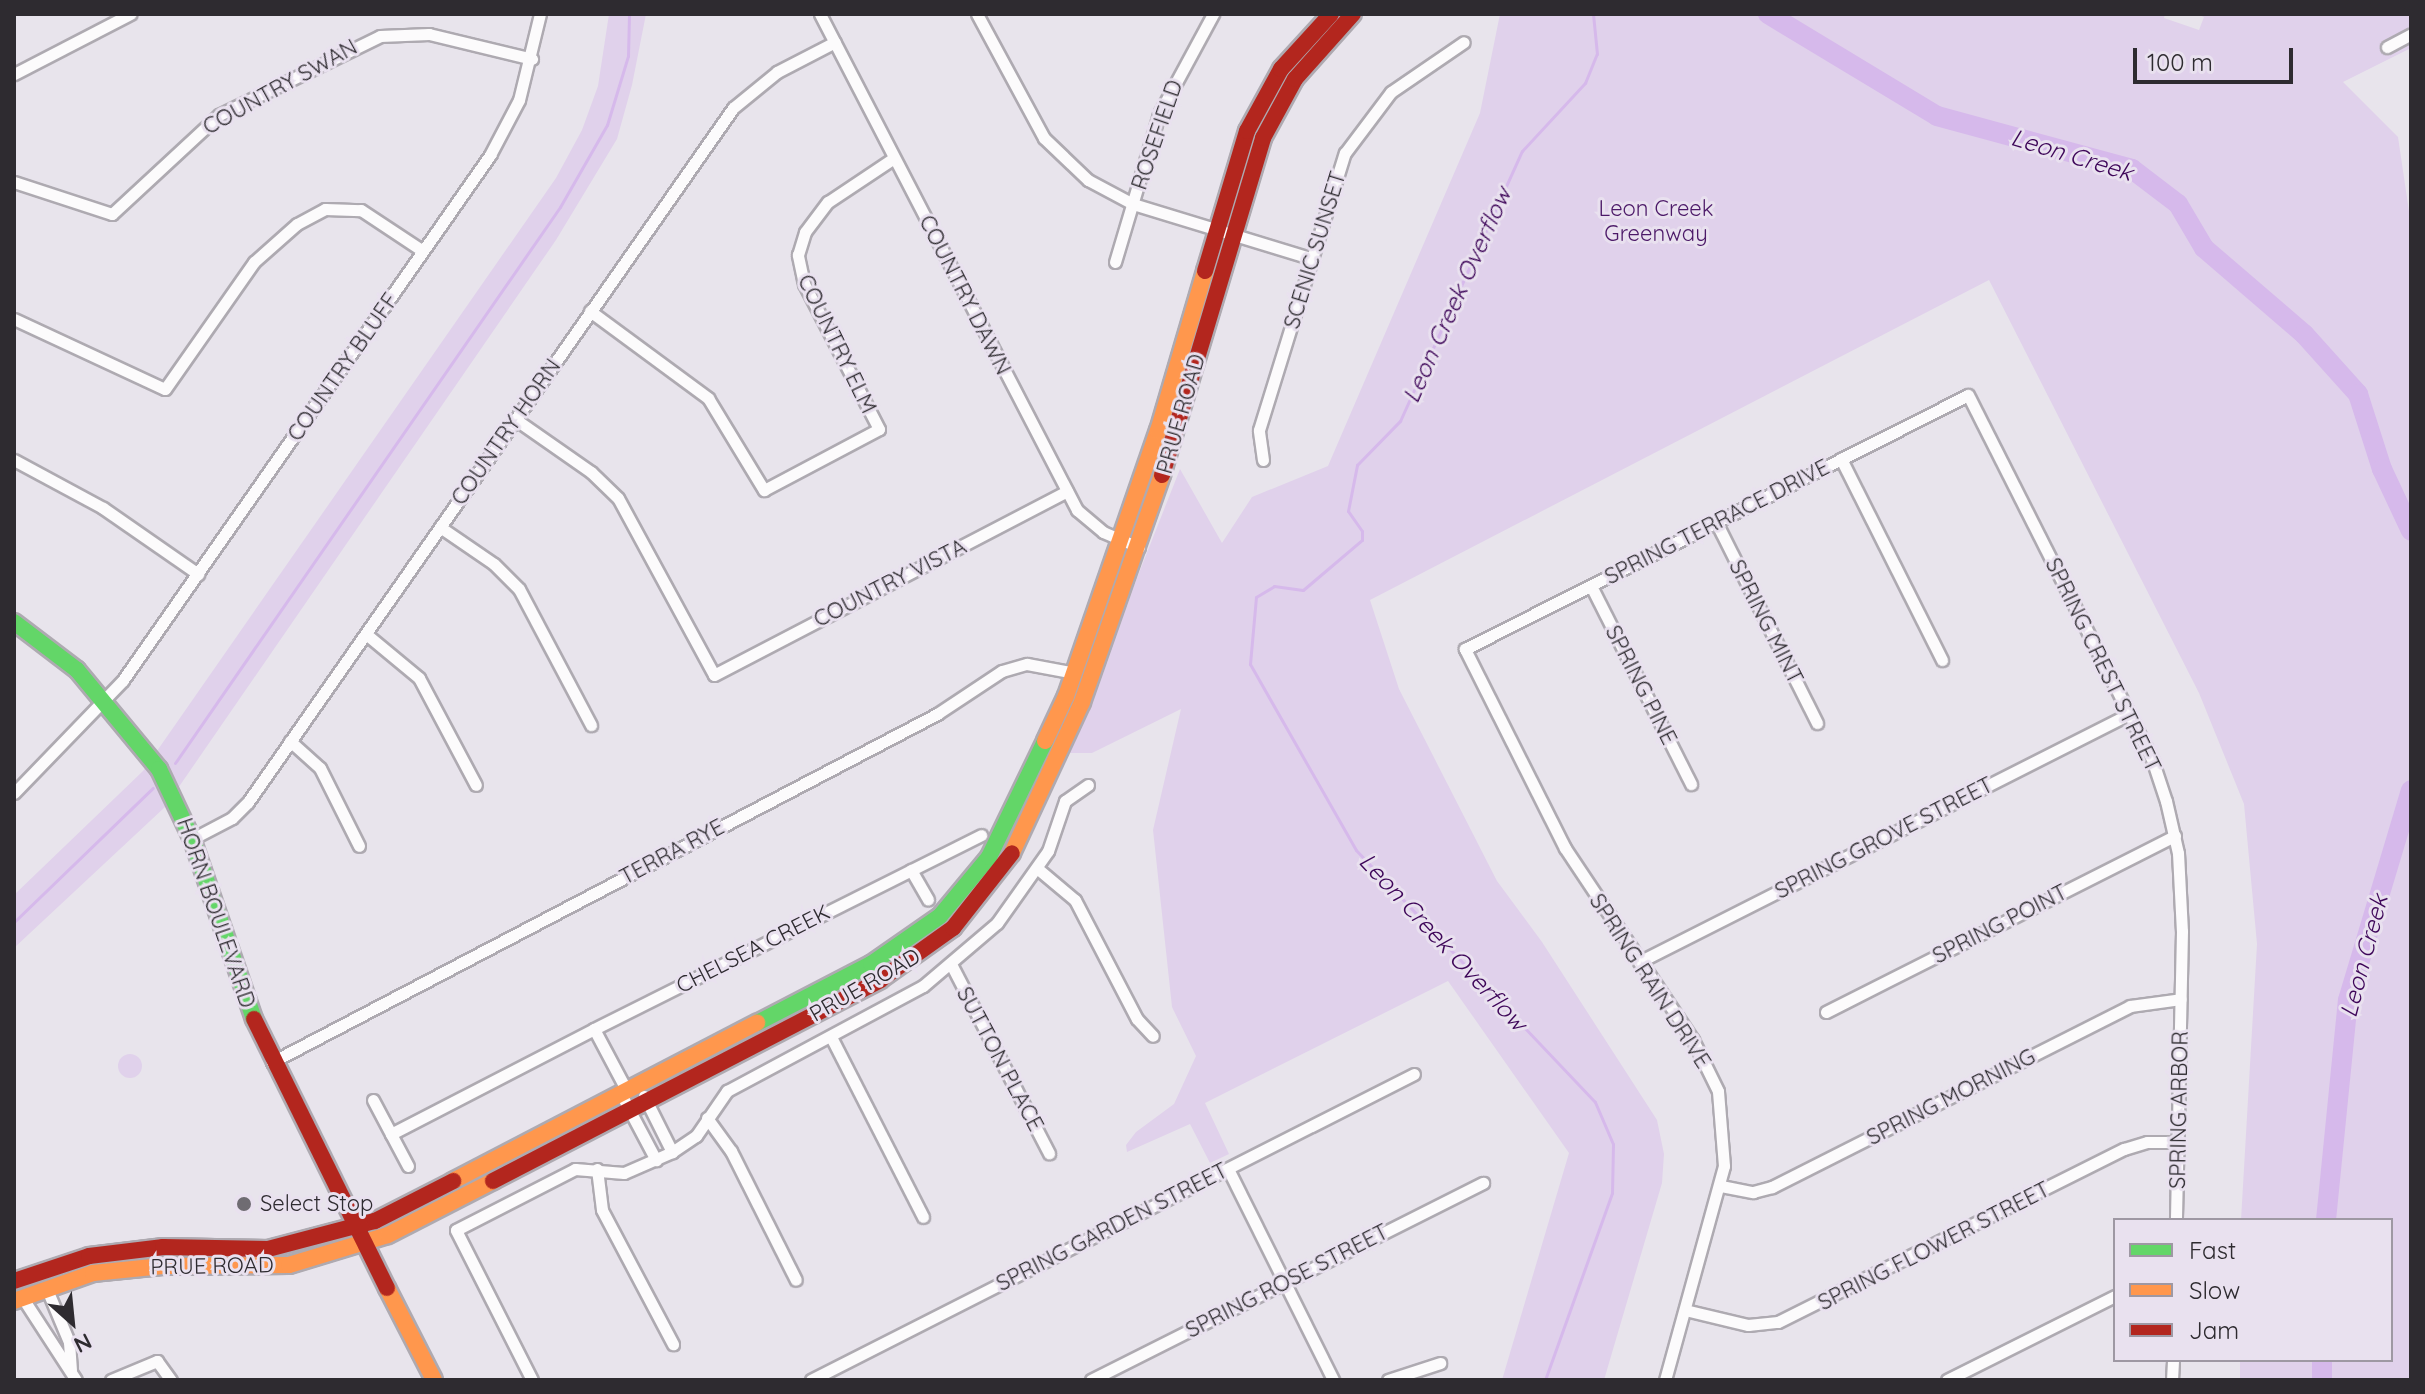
<!DOCTYPE html>
<html>
<head>
<meta charset="utf-8">
<style>
	body { margin:0 }
	#map { position:relative; width:2425px; height:1394px; overflow:hidden; background:#e8e4ec; font-family:Quicksand,sans-serif }
	div>[style] { position:absolute }
	[style*='--x'] { left:calc(var(--x)*1px); top:calc(var(--y)*1px); width:calc(var(--w)*1px); rotate:calc(var(--a)*1deg) }
	.green>* { inset:0; background:#e0d1eb }
	.round { border-radius:50% }
	.stream>* { height:3px; margin:-1.5px; padding:0 1.5px; transform-origin:1.5px; border-radius:1.5px; background:#d6b9eb }
	.river>* { height:20px; margin:-10px; padding:0 10px; transform-origin:10px; border-radius:10px; background:#d6b9eb }
	.roads { filter:drop-shadow(2px 0 #aeaab1) drop-shadow(-2px 0 #aeaab1) drop-shadow(0 2px #aeaab1) drop-shadow(0 -2px #aeaab1) }
	.street>* { height:11px; margin:-5.5px; padding:0 5.5px; transform-origin:5.5px; border-radius:5.5px; background:#fcfbfc }
	.fast>* { height:16px; margin:-8px; padding:0 8px; transform-origin:8px; border-radius:8px; background:#63d668 }
	.slow>* { height:16px; margin:-8px; padding:0 8px; transform-origin:8px; border-radius:8px; background:#ff974d }
	.jam>* { height:16px; margin:-8px; padding:0 8px; transform-origin:8px; border-radius:8px; background:#b3261e }
	.dots>* { width:22px; height:22px; translate:-50% -50%; box-sizing:border-box; border:4px solid #e9e1ef; border-radius:50% }
	span { translate:-50% -50%; white-space:nowrap; text-align:center; line-height:1.15; -webkit-text-stroke:6px #e9e1ef; paint-order:stroke }
	.street-label { font-size:22px; color:#2e2b30 }
	.park-label { font-size:22px; color:#4c1968 }
	.poi-label { font-size:22px; color:#2e2b30 }
	.left { translate:0 -50%; text-align:left }
	.water-label { font-size:24px; color:#3e0659; font-style:italic }
	.frame { position:absolute; inset:0; border:16px solid #2e2b30; pointer-events:none }
	.legend { position:absolute; left:2113px; top:1218px; width:280px; height:144px; box-sizing:border-box; background:#e9e1ef; border:2px solid #9e98a3; margin:0; padding:10px 14px; list-style:none; font-size:24px; color:#2e2b30 }
	.legend li { display:flex; align-items:center; gap:16px; height:40px }
	.legend b { width:40px; border:2px solid #9e98a3 }
	.north { position:absolute; left:32px; top:1282px; width:80px; height:80px; -webkit-text-stroke:6px #e9e1ef; paint-order:stroke; rotate:153deg; font-size:22px; font-weight:700; line-height:32px; text-align:center; color:#2e2b30 }
	.north::after { content:''; display:block; margin:auto; width:28px; height:36px; background:#2e2b30; clip-path:polygon(50% 0,100% 100%,50% 72%,0 100%) }
	.scale { position:absolute; left:2133px; top:48px; width:160px; height:36px; box-sizing:border-box; border:4px solid #2e2b30; border-top:0; padding-left:10px; font-size:24px; line-height:28px; white-space:nowrap; color:#2e2b30; -webkit-text-stroke:6px #e9e1ef; paint-order:stroke }
</style>
</head>
<body>
<div id="map">
	<div class="green">
		<div style="clip-path:polygon(609px 14px,646px 14px,632px 85px,617px 139px,556px 240px,165px 807px,14px 948px,14px 895px,143px 771px,556px 178px,582px 130px,598px 86px)"></div>
		<div style="clip-path:polygon(1500px 14px,2165px 14px,2164px 18px,2199px 30px,2204px 17px,2196px 14px,2411px 14px,2411px 48px,2343px 82px,2398px 137px,2411px 225px,2411px 1380px,2240px 1380px,2240px 1360px,2391px 1360px,2391px 1220px,2241px 1220px,2257px 944px,2244px 804px,2199px 693px,1989px 280px,1370px 600px,1399px 689px,1497px 881px,1542px 942px,1657px 1120px,1664px 1154px,1662px 1183px,1604px 1380px,1502px 1380px,1569px 1153px,1448px 981px,1205px 1103px,1229px 1154px,1210px 1163px,1190px 1124px,1127px 1152px,1126px 1145px,1136px 1132px,1174px 1104px,1196px 1056px,1172px 1007px,1153px 830px,1181px 709px,1092px 753px,1068px 753px,1180px 469px,1222px 543px,1252px 497px,1328px 466px,1480px 113px)"></div>
		<div class="round" style="left:118px;top:1054px;width:24px;height:24px"></div>
	</div>
	<div class="stream">
		<div style="--x:175;--y:763;--w:676;--a:-55.3"></div>
		<div style="--x:560;--y:207;--w:95;--a:-60.2"></div>
		<div style="--x:607;--y:125;--w:72;--a:-73.1"></div>
		<div style="--x:628;--y:56;--w:42;--a:-88.6"></div>
		<div style="--x:14;--y:922;--w:193;--a:-44"></div>
		<div style="--x:1545;--y:1380;--w:199;--a:-70.3"></div>
		<div style="--x:1612;--y:1193;--w:49;--a:-88.8"></div>
		<div style="--x:1613;--y:1144;--w:46;--a:-113.2"></div>
		<div style="--x:1595;--y:1102;--w:347;--a:-133.5"></div>
		<div style="--x:1356;--y:850;--w:214;--a:-119.7"></div>
		<div style="--x:1250;--y:664;--w:67;--a:-84.9"></div>
		<div style="--x:1256;--y:597;--w:21;--a:-31"></div>
		<div style="--x:1274;--y:586;--w:29;--a:8"></div>
		<div style="--x:1303;--y:590;--w:77;--a:-40.3"></div>
		<div style="--x:1362;--y:540;--w:9;--a:-90"></div>
		<div style="--x:1362;--y:531;--w:24;--a:-125"></div>
		<div style="--x:1348;--y:511;--w:47;--a:-78.9"></div>
		<div style="--x:1357;--y:465;--w:62;--a:-45.7"></div>
		<div style="--x:1400;--y:421;--w:296;--a:-65.7"></div>
		<div style="--x:1522;--y:151;--w:93;--a:-47.2"></div>
		<div style="--x:1585;--y:83;--w:31;--a:-68"></div>
		<div style="--x:1597;--y:54;--w:40;--a:-95.7"></div>
	</div>
	<div class="river">
		<div style="--x:1768;--y:14;--w:197;--a:31.1"></div>
		<div style="--x:1937;--y:116;--w:202;--a:15.2"></div>
		<div style="--x:2132;--y:169;--w:58;--a:37.3"></div>
		<div style="--x:2178;--y:204;--w:51;--a:59.4"></div>
		<div style="--x:2204;--y:248;--w:132;--a:40.7"></div>
		<div style="--x:2304;--y:334;--w:81;--a:48"></div>
		<div style="--x:2358;--y:394;--w:79;--a:72.3"></div>
		<div style="--x:2382;--y:469;--w:68;--a:64.9"></div>
		<div style="--x:2326;--y:1220;--w:221;--a:-84.3"></div>
		<div style="--x:2348;--y:1000;--w:219;--a:-73.3"></div>
		<div style="--x:2322;--y:1380;--w:20;--a:-90"></div>
	</div>
	<div class="roads">
		<div class="street">
			<div style="--x:820;--y:14;--w:559;--a:62.61"></div>
			<div style="--x:1077;--y:510;--w:34;--a:40"></div>
			<div style="--x:1103;--y:532;--w:39;--a:23"></div>
			<div style="--x:977;--y:14;--w:141;--a:61.6"></div>
			<div style="--x:1044;--y:138;--w:61;--a:43.7"></div>
			<div style="--x:1088;--y:180;--w:51;--a:28.1"></div>
			<div style="--x:1133;--y:204;--w:185;--a:17"></div>
			<div style="--x:2387;--y:47;--w:27;--a:-28"></div>
			<div style="--x:14;--y:74;--w:131;--a:-27.3"></div>
			<div style="--x:14;--y:182;--w:103;--a:18.1"></div>
			<div style="--x:112;--y:214;--w:146;--a:-42.8"></div>
			<div style="--x:219;--y:115;--w:179;--a:-26.1"></div>
			<div style="--x:380;--y:36;--w:49;--a:-2.3"></div>
			<div style="--x:429;--y:34;--w:106;--a:13.6"></div>
			<div style="--x:1115;--y:262;--w:154;--a:-73.4"></div>
			<div style="--x:1159;--y:114;--w:114;--a:-61.6"></div>
			<div style="--x:590;--y:311;--w:147;--a:36.4"></div>
			<div style="--x:708;--y:398;--w:108;--a:58.7"></div>
			<div style="--x:764;--y:490;--w:130;--a:-27.9"></div>
			<div style="--x:879;--y:429;--w:163;--a:-117.3"></div>
			<div style="--x:804;--y:284;--w:30;--a:-102"></div>
			<div style="--x:798;--y:255;--w:24;--a:-73"></div>
			<div style="--x:805;--y:232;--w:38;--a:-53"></div>
			<div style="--x:828;--y:202;--w:79;--a:-33.7"></div>
			<div style="--x:14;--y:319;--w:166;--a:24.9"></div>
			<div style="--x:165;--y:389;--w:155;--a:-55"></div>
			<div style="--x:254;--y:262;--w:57;--a:-41.5"></div>
			<div style="--x:297;--y:224;--w:32;--a:-28"></div>
			<div style="--x:325;--y:209;--w:36;--a:2"></div>
			<div style="--x:361;--y:210;--w:74;--a:33.5"></div>
			<div style="--x:515;--y:419;--w:93;--a:34.9"></div>
			<div style="--x:591;--y:472;--w:37;--a:44"></div>
			<div style="--x:618;--y:498;--w:201;--a:61.5"></div>
			<div style="--x:714;--y:675;--w:398;--a:-27.5"></div>
			<div style="--x:1841;--y:459;--w:225;--a:63.3"></div>
			<div style="--x:14;--y:460;--w:101;--a:28.3"></div>
			<div style="--x:103;--y:508;--w:116;--a:34.8"></div>
			<div style="--x:1263;--y:460;--w:30;--a:-98"></div>
			<div style="--x:1259;--y:430;--w:290;--a:-72.8"></div>
			<div style="--x:1345;--y:153;--w:76;--a:-53"></div>
			<div style="--x:1391;--y:92;--w:88;--a:-34.4"></div>
			<div style="--x:1716;--y:522;--w:225;--a:63.3"></div>
			<div style="--x:440;--y:527;--w:65;--a:34.4"></div>
			<div style="--x:494;--y:564;--w:35;--a:45"></div>
			<div style="--x:519;--y:589;--w:154;--a:62.1"></div>
			<div style="--x:1591;--y:586;--w:222;--a:63.2"></div>
			<div style="--x:366;--y:634;--w:69;--a:39.7"></div>
			<div style="--x:419;--y:678;--w:121;--a:62"></div>
			<div style="--x:290;--y:741;--w:40;--a:42"></div>
			<div style="--x:320;--y:768;--w:87;--a:63.4"></div>
			<div style="--x:14;--y:793;--w:157;--a:-46"></div>
			<div style="--x:123;--y:680;--w:641;--a:-55.04"></div>
			<div style="--x:490;--y:155;--w:62;--a:-62.2"></div>
			<div style="--x:519;--y:100;--w:89;--a:-76.3"></div>
			<div style="--x:192;--y:839;--w:45;--a:-27.7"></div>
			<div style="--x:232;--y:818;--w:23;--a:-45"></div>
			<div style="--x:248;--y:802;--w:847;--a:-55.05"></div>
			<div style="--x:733;--y:108;--w:57;--a:-39.3"></div>
			<div style="--x:777;--y:72;--w:65;--a:-27.3"></div>
			<div style="--x:1038;--y:869;--w:48;--a:40"></div>
			<div style="--x:1075;--y:900;--w:134;--a:62.5"></div>
			<div style="--x:1137;--y:1019;--w:23;--a:47"></div>
			<div style="--x:911;--y:870;--w:34;--a:60"></div>
			<div style="--x:1639;--y:962;--w:549;--a:-26.84"></div>
			<div style="--x:952;--y:966;--w:211;--a:62.6"></div>
			<div style="--x:1826;--y:1012;--w:391;--a:-26.8"></div>
			<div style="--x:594;--y:1029;--w:433;--a:-26.6"></div>
			<div style="--x:831;--y:1037;--w:202;--a:62.9"></div>
			<div style="--x:272;--y:1062;--w:751;--a:-27.62"></div>
			<div style="--x:937;--y:714;--w:78;--a:-33.5"></div>
			<div style="--x:1002;--y:671;--w:26;--a:-16"></div>
			<div style="--x:1027;--y:664;--w:49;--a:10.6"></div>
			<div style="--x:621;--y:1094;--w:75;--a:62.1"></div>
			<div style="--x:644;--y:1096;--w:63;--a:63.4"></div>
			<div style="--x:373;--y:1100;--w:38;--a:62"></div>
			<div style="--x:707;--y:1118;--w:41;--a:54"></div>
			<div style="--x:731;--y:1151;--w:144;--a:63.3"></div>
			<div style="--x:408;--y:1166;--w:36;--a:-118"></div>
			<div style="--x:391;--y:1134;--w:229;--a:-27.3"></div>
			<div style="--x:594;--y:1029;--w:70;--a:62"></div>
			<div style="--x:597;--y:1169;--w:41;--a:83"></div>
			<div style="--x:602;--y:1210;--w:152;--a:62.1"></div>
			<div style="--x:1228;--y:1169;--w:236;--a:63.5"></div>
			<div style="--x:1721;--y:1186;--w:33;--a:11"></div>
			<div style="--x:1753;--y:1192;--w:20;--a:-15"></div>
			<div style="--x:1772;--y:1187;--w:401;--a:-26.8"></div>
			<div style="--x:2130;--y:1006;--w:51;--a:-7.8"></div>
			<div style="--x:46;--y:1287;--w:60;--a:67.3"></div>
			<div style="--x:69;--y:1342;--w:28;--a:86"></div>
			<div style="--x:22;--y:1297;--w:99;--a:57"></div>
			<div style="--x:1685;--y:1310;--w:65;--a:13.4"></div>
			<div style="--x:1748;--y:1325;--w:30;--a:-6"></div>
			<div style="--x:1778;--y:1322;--w:387;--a:-26.6"></div>
			<div style="--x:2124;--y:1149;--w:24;--a:-17"></div>
			<div style="--x:2147;--y:1142;--w:31;--a:0"></div>
			<div style="--x:111;--y:1380;--w:50;--a:-22.4"></div>
			<div style="--x:157;--y:1361;--w:24;--a:54"></div>
			<div style="--x:532;--y:1380;--w:168;--a:-116.9"></div>
			<div style="--x:456;--y:1230;--w:134;--a:-27.1"></div>
			<div style="--x:575;--y:1169;--w:49;--a:4.7"></div>
			<div style="--x:624;--y:1173;--w:52;--a:-23.6"></div>
			<div style="--x:672;--y:1152;--w:29;--a:-34"></div>
			<div style="--x:696;--y:1136;--w:55;--a:-55.4"></div>
			<div style="--x:727;--y:1091;--w:222;--a:-28.2"></div>
			<div style="--x:923;--y:986;--w:97;--a:-40.4"></div>
			<div style="--x:997;--y:923;--w:88;--a:-54.7"></div>
			<div style="--x:1048;--y:851;--w:53;--a:-71.2"></div>
			<div style="--x:1065;--y:801;--w:28;--a:-35"></div>
			<div style="--x:811;--y:1380;--w:676;--a:-26.91"></div>
			<div style="--x:1091;--y:1380;--w:439;--a:-26.7"></div>
			<div style="--x:1388;--y:1380;--w:55;--a:-18.1"></div>
			<div style="--x:1665;--y:1380;--w:222;--a:-74.6"></div>
			<div style="--x:1724;--y:1166;--w:75;--a:-94.6"></div>
			<div style="--x:1718;--y:1091;--w:57;--a:-116.1"></div>
			<div style="--x:1693;--y:1040;--w:231;--a:-123.7"></div>
			<div style="--x:1565;--y:848;--w:223;--a:-116.7"></div>
			<div style="--x:1465;--y:649;--w:563;--a:-26.79"></div>
			<div style="--x:1968;--y:395;--w:411;--a:63.2"></div>
			<div style="--x:2153;--y:762;--w:41;--a:71.6"></div>
			<div style="--x:2166;--y:801;--w:53;--a:77"></div>
			<div style="--x:2178;--y:853;--w:78;--a:87.1"></div>
			<div style="--x:2182;--y:931;--w:289;--a:91.2"></div>
			<div style="--x:1947;--y:1380;--w:188;--a:-26.6"></div>
			<div style="--x:2172;--y:1380;--w:20;--a:-87"></div>
		</div>
		<div class="fast">
			<div style="--x:14;--y:622;--w:79;--a:37.3"></div>
			<div style="--x:77;--y:670;--w:129;--a:50.4"></div>
			<div style="--x:159;--y:769;--w:77;--a:64.8"></div>
			<div style="--x:192;--y:839;--w:190;--a:71"></div>
			<div style="--x:757;--y:1023;--w:128;--a:-27.4"></div>
			<div style="--x:871;--y:964;--w:84;--a:-34.8"></div>
			<div style="--x:940;--y:916;--w:77;--a:-50.3"></div>
			<div style="--x:989;--y:857;--w:129;--a:-64.2"></div>
		</div>
		<div class="slow">
			<div style="--x:1045;--y:741;--w:50;--a:-65"></div>
			<div style="--x:1066;--y:696;--w:281;--a:-70.9"></div>
			<div style="--x:1158;--y:431;--w:167;--a:-73.6"></div>
			<div style="--x:1012;--y:853;--w:166;--a:-65.1"></div>
			<div style="--x:1082;--y:702;--w:241;--a:-70.6"></div>
			<div style="--x:453;--y:1181;--w:343;--a:-27.5"></div>
			<div style="--x:387;--y:1288;--w:103;--a:62.9"></div>
			<div style="--x:14;--y:1301;--w:84;--a:-19.5"></div>
			<div style="--x:93;--y:1273;--w:70;--a:-5.7"></div>
			<div style="--x:163;--y:1266;--w:126;--a:-0.5"></div>
			<div style="--x:289;--y:1265;--w:103;--a:-16.9"></div>
			<div style="--x:388;--y:1235;--w:118;--a:-27.2"></div>
		</div>
		<div class="jam">
			<div style="--x:1205;--y:271;--w:146;--a:-73.3"></div>
			<div style="--x:1247;--y:131;--w:71;--a:-61.3"></div>
			<div style="--x:1281;--y:69;--w:74;--a:-47.7"></div>
			<div style="--x:1162;--y:475;--w:352;--a:-73.3"></div>
			<div style="--x:1263;--y:138;--w:67;--a:-61.5"></div>
			<div style="--x:1295;--y:79;--w:87;--a:-48.3"></div>
			<div style="--x:254;--y:1019;--w:300;--a:63.7"></div>
			<div style="--x:493;--y:1181;--w:436;--a:-27.4"></div>
			<div style="--x:880;--y:980;--w:90;--a:-35.5"></div>
			<div style="--x:953;--y:928;--w:95;--a:-51.8"></div>
			<div style="--x:14;--y:1281;--w:79;--a:-18.4"></div>
			<div style="--x:89;--y:1256;--w:75;--a:-6.9"></div>
			<div style="--x:163;--y:1247;--w:105;--a:1.1"></div>
			<div style="--x:268;--y:1249;--w:111;--a:-14.7"></div>
			<div style="--x:375;--y:1221;--w:88;--a:-27.1"></div>
		</div>
	</div>
	<div class="dots">
		<div style="left:244px;top:1204px;background:#6f6c72"></div>
	</div>
	<div class="street-label">
		<span style="left:280px;top:87px;rotate:-29deg">COUNTRY SWAN</span>
		<span style="left:1157px;top:135px;rotate:-71deg">ROSEFIELD</span>
		<span style="left:1315px;top:250px;rotate:-73deg">SCENIC SUNSET</span>
		<span style="left:965px;top:295px;rotate:63deg">COUNTRY DAWN</span>
		<span style="left:837px;top:344px;rotate:64deg">COUNTRY ELM</span>
		<span style="left:343px;top:367px;rotate:-55deg">COUNTRY BLUFF</span>
		<span style="left:1181px;top:414px;rotate:-74deg">PRUE ROAD</span>
		<span style="left:506px;top:432px;rotate:-55deg">COUNTRY HORN</span>
		<span style="left:1717px;top:522px;rotate:-27deg">SPRING TERRACE DRIVE</span>
		<span style="left:890px;top:583px;rotate:-27deg">COUNTRY VISTA</span>
		<span style="left:1766px;top:622px;rotate:63deg">SPRING MINT</span>
		<span style="left:2103px;top:665px;rotate:64deg">SPRING CREST STREET</span>
		<span style="left:1641px;top:685px;rotate:63deg">SPRING PINE</span>
		<span style="left:1884px;top:838px;rotate:-27deg">SPRING GROVE STREET</span>
		<span style="left:672px;top:852px;rotate:-28deg">TERRA RYE</span>
		<span style="left:216px;top:913px;rotate:71deg">HORN BOULEVARD</span>
		<span style="left:2000px;top:924px;rotate:-27deg">SPRING POINT</span>
		<span style="left:753px;top:949px;rotate:-27deg">CHELSEA CREEK</span>
		<span style="left:1650px;top:981px;rotate:57deg">SPRING RAIN DRIVE</span>
		<span style="left:865px;top:985px;rotate:-30deg">PRUE ROAD</span>
		<span style="left:1000px;top:1059px;rotate:62deg">SUTTON PLACE</span>
		<span style="left:1951px;top:1097px;rotate:-27deg">SPRING MORNING</span>
		<span style="left:2179px;top:1110px;rotate:-89deg">SPRING ARBOR</span>
		<span style="left:1112px;top:1227px;rotate:-27deg">SPRING GARDEN STREET</span>
		<span style="left:1934px;top:1246px;rotate:-27deg">SPRING FLOWER STREET</span>
		<span style="left:212px;top:1266px;rotate:-1deg">PRUE ROAD</span>
		<span style="left:1287px;top:1281px;rotate:-27deg">SPRING ROSE STREET</span>
	</div>
	<div class="park-label">
		<span style="left:1656px;top:221px">Leon Creek<br>Greenway</span>
	</div>
	<div class="poi-label">
		<span class="left" style="left:260px;top:1204px">Select Stop</span>
	</div>
	<div class="water-label">
		<span style="left:2072px;top:155px;rotate:17deg">Leon Creek</span>
		<span style="left:1457px;top:295px;rotate:-66deg">Leon Creek Overflow</span>
		<span style="left:1443px;top:942px;rotate:47deg">Leon Creek Overflow</span>
		<span style="left:2364px;top:956px;rotate:-75deg">Leon Creek</span>
	</div>
	<div class="frame"></div>
	<ul class="legend">
	<li><b style="height:10px;background:#63d668"></b>Fast</li>
	<li><b style="height:10px;background:#ff974d"></b>Slow</li>
	<li><b style="height:10px;background:#b3261e"></b>Jam</li>
	</ul>
	<div class="north">N</div>
	<div class="scale">100 m</div>
</div>
</body>
</html>
